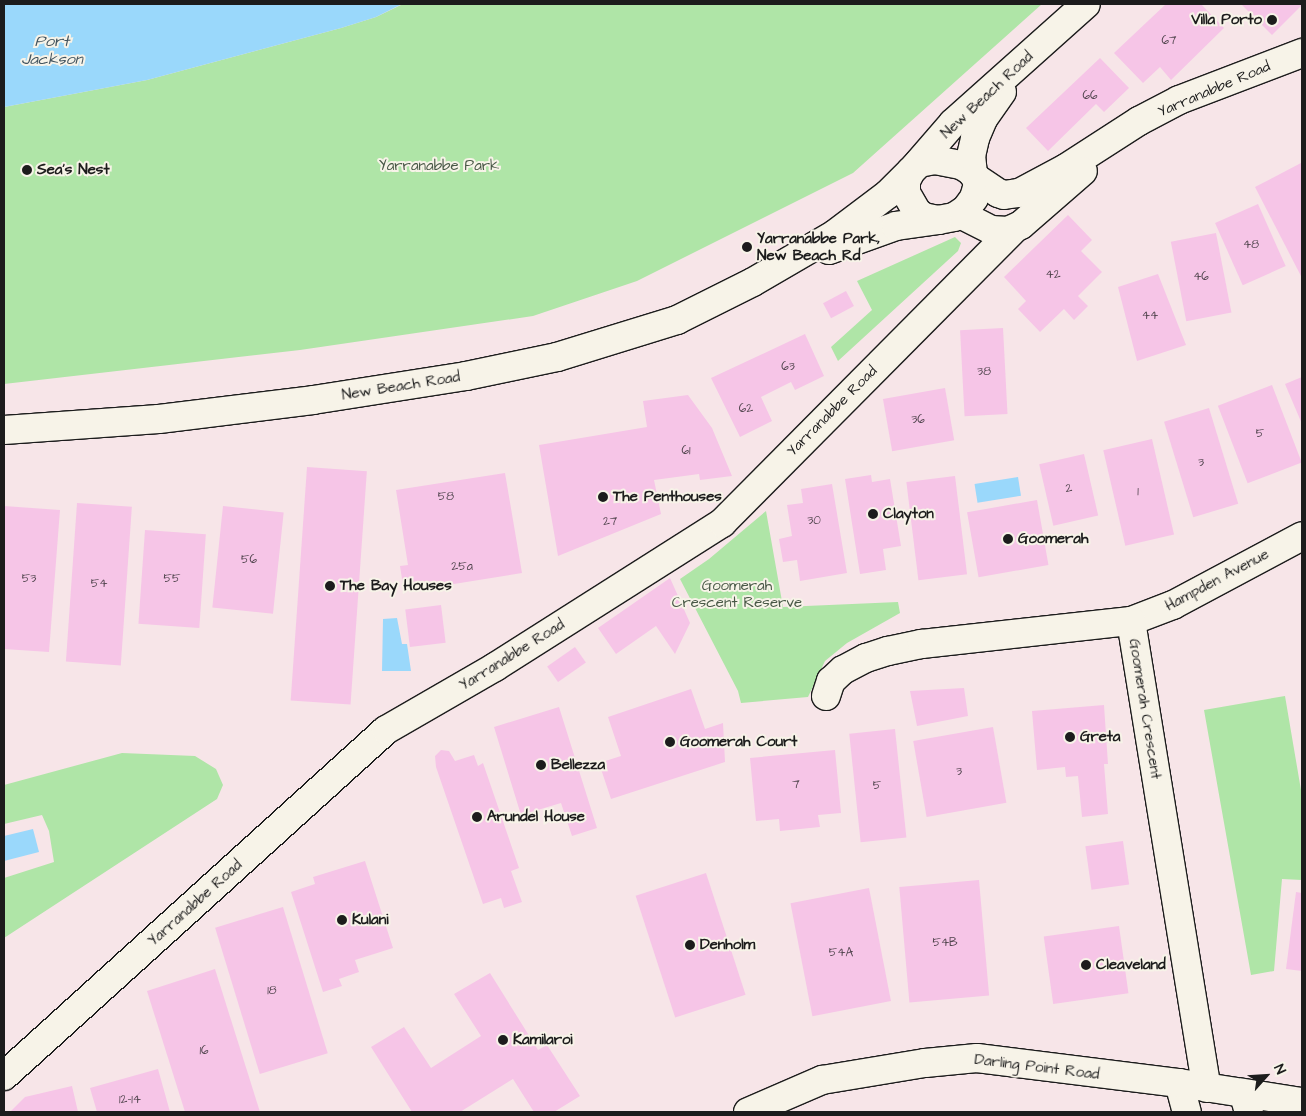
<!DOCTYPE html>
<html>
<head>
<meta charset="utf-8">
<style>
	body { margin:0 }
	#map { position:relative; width:1306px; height:1116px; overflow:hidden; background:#f7e5e8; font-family:"Architects Daughter",sans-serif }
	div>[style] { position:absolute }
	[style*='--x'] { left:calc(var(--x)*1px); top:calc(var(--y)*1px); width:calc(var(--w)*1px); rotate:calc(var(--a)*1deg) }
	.green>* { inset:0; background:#afe5a7 }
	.water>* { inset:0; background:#9ad8fb; transform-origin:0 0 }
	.building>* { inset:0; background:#f6c5e7; transform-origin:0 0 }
	.roads { filter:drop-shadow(1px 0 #1c1c1c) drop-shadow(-1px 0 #1c1c1c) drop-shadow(0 1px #1c1c1c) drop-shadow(0 -1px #1c1c1c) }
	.minor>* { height:28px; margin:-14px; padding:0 14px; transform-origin:14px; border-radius:14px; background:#f7f3e8 }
	.tertiary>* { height:28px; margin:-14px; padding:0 14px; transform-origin:14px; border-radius:14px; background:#f7f3e8 }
	.dots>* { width:14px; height:14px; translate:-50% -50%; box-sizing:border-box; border:2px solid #f7f3e8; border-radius:50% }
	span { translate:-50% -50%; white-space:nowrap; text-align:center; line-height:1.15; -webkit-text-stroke:4px #f7f3e8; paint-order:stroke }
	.number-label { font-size:12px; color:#52464f }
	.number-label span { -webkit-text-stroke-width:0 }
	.poi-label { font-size:15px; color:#1c1c1c; font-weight:700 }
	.right { translate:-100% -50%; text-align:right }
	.left { translate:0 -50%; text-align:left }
	.street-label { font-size:15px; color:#1c1c1c }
	.park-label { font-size:15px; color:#485846 }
	.water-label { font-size:16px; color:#42545f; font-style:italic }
	.frame { position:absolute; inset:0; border:5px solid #1c1c1c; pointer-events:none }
	.north { position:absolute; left:1241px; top:1051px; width:50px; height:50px; -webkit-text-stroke:4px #f7f3e8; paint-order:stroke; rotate:64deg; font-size:14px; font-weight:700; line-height:20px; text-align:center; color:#1c1c1c }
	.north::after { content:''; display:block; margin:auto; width:18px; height:22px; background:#1c1c1c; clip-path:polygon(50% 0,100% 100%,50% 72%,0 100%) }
</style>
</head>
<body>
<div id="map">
	<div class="green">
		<div style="clip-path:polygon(403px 4px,1042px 4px,853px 173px,637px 281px,533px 316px,300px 350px,4px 384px,4px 107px,147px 80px,341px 28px,376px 17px)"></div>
		<div style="clip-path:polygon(955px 237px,961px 243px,958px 251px,838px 361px,831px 347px,872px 310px,857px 281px)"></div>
		<div style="clip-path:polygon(766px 511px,783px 607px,898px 602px,900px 613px,847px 643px,825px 661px,808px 697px,741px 703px,738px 691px,680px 579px,709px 559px)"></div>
		<div style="clip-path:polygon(1285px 696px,1302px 796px,1302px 880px,1282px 879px,1274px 971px,1251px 975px,1204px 710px)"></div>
		<div style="clip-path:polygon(122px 753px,195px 756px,216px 769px,223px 785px,217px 799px,4px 938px,4px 878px,54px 862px,49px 831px,42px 815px,4px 824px,4px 785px)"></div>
	</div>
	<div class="water">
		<div style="clip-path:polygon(4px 4px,402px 4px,376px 17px,341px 28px,147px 80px,4px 107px)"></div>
		<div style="left:1018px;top:477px;width:19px;height:44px;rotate:81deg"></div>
		<div style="clip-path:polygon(397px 618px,402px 644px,407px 644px,411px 671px,382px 671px,383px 619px)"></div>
		<div style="clip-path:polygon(33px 829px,39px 852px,4px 861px,4px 836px)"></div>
	</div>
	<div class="building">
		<div style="clip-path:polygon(1166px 4px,1201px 4px,1224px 28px,1171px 80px,1160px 67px,1143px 83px,1114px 53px)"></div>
		<div style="clip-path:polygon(1241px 4px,1302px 4px,1302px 5px,1272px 35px)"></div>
		<div style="clip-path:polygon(1100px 58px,1129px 88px,1104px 112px,1096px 104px,1048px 151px,1026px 128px)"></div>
		<div style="clip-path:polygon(1301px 163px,1302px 165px,1302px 278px,1255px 187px)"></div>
		<div style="left:1258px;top:204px;width:68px;height:47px;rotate:66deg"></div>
		<div style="clip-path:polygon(1068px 215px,1092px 240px,1081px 251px,1102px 272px,1078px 296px,1088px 306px,1074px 320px,1064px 309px,1040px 332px,1018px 309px,1026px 301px,1004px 277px)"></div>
		<div style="left:1216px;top:233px;width:81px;height:46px;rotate:79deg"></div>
		<div style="clip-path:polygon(1158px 274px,1186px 345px,1137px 361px,1118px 287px)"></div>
		<div style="left:846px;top:291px;width:17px;height:26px;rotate:62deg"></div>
		<div style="left:1003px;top:328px;width:86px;height:43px;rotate:87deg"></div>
		<div style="clip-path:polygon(805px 334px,824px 376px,795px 390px,791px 382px,761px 397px,772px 421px,740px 437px,711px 378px)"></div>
		<div style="clip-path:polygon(1302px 377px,1302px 424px,1285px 384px)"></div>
		<div style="left:1272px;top:385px;width:83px;height:58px;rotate:69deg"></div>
		<div style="left:945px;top:388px;width:53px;height:63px;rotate:80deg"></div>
		<div style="clip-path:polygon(688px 395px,712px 428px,732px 476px,700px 480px,699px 474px,654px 480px,661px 514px,558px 556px,539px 445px,647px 427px,643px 401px)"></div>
		<div style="left:1209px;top:408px;width:100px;height:47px;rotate:73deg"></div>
		<div style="left:1152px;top:439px;width:98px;height:50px;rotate:77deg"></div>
		<div style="left:1084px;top:454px;width:63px;height:46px;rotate:77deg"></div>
		<div style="left:307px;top:467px;width:60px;height:234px;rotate:4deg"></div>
		<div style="clip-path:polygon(505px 473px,522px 573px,404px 592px,400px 566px,408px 565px,396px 490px)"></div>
		<div style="clip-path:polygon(871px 475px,872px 482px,890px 479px,901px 546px,883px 549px,886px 570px,860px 574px,845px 479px)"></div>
		<div style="left:955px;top:476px;width:99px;height:49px;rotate:83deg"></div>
		<div style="clip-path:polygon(832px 484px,847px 573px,800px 581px,797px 560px,783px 562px,779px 539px,792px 536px,787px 505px,803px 503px,801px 489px)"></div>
		<div style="left:1037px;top:500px;width:66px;height:71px;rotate:80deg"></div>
		<div style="left:77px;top:503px;width:55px;height:159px;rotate:4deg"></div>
		<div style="clip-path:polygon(4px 506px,60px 510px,49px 652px,4px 649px)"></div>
		<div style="left:223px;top:506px;width:61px;height:102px;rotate:6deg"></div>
		<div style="left:145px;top:530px;width:61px;height:94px;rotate:4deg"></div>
		<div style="clip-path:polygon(670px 578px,690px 623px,675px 654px,656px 626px,616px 654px,598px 628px)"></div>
		<div style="left:441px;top:605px;width:38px;height:36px;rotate:83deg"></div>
		<div style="left:575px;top:647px;width:19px;height:34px;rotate:55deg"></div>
		<div style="clip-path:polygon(964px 688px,968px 716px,917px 726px,910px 691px)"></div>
		<div style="clip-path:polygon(691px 689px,705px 729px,723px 723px,725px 762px,611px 799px,599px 763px,621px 756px,608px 717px)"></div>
		<div style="clip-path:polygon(1104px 705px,1108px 764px,1104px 764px,1108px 814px,1082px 817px,1078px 776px,1066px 777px,1065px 767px,1037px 770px,1032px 711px)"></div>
		<div style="clip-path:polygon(559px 707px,597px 828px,572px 836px,561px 803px,521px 815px,494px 727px)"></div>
		<div style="left:993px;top:727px;width:77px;height:81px;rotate:80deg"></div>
		<div style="left:895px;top:729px;width:109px;height:46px;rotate:84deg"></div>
		<div style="clip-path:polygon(441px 750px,449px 751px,455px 761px,474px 755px,478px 766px,483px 763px,519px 868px,511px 871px,522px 902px,504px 908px,501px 898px,483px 904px,436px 767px,435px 756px)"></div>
		<div style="clip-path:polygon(835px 750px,841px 813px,818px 815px,820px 827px,780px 831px,779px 819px,756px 821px,750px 758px)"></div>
		<div style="left:1123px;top:841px;width:44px;height:38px;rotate:82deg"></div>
		<div style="clip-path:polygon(365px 861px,393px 948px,355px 960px,359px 972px,339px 979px,342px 986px,323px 992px,291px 892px,315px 884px,313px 877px)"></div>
		<div style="left:706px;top:873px;width:128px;height:74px;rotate:72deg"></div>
		<div style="left:979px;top:880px;width:116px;height:80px;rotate:85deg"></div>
		<div style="left:869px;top:888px;width:115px;height:80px;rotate:79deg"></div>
		<div style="clip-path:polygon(1296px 892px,1302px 893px,1302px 971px,1286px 969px)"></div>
		<div style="left:283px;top:907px;width:153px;height:71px;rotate:73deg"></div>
		<div style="left:1119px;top:926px;width:68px;height:76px;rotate:82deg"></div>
		<div style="clip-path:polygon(215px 969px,260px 1112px,185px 1112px,147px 991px)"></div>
		<div style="clip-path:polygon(490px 973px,538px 1050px,547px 1045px,580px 1096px,554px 1112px,534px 1112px,513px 1079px,460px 1112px,412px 1112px,371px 1047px,404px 1027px,431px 1068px,481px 1036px,454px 994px)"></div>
		<div style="clip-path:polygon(158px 1069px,170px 1112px,97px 1112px,90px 1088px)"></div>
		<div style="clip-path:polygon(72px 1086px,78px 1112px,10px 1112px,25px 1097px)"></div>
	</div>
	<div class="roads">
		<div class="minor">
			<div style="--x:1131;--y:621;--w:45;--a:-20.9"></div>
			<div style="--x:1173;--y:605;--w:146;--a:-28.1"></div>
			<div style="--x:826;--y:696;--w:16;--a:-72"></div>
			<div style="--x:831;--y:681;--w:16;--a:-43"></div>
			<div style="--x:843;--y:670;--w:26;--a:-28"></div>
			<div style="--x:866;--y:658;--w:23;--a:-18"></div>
			<div style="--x:888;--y:651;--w:35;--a:-12"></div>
			<div style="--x:922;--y:644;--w:210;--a:-6.3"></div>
			<div style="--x:1131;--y:621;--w:473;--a:80.8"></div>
			<div style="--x:4;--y:1076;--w:515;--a:-42.17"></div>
			<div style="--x:386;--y:730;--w:126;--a:-30"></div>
			<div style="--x:495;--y:667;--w:269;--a:-32.4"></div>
			<div style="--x:722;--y:523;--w:414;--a:-45.2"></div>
			<div style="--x:1179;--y:1083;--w:30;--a:75"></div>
			<div style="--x:1244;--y:1095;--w:18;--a:74"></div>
		</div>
		<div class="tertiary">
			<div style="--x:935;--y:160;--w:26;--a:11"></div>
			<div style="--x:961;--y:165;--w:13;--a:32"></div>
			<div style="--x:972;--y:172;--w:7;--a:56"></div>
			<div style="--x:976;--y:178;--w:6;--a:72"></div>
			<div style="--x:978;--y:184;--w:15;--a:106"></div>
			<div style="--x:974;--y:198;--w:14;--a:126"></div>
			<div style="--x:966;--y:209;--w:14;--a:146"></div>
			<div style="--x:954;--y:217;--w:16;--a:169"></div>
			<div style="--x:938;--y:220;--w:14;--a:-168"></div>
			<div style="--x:924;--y:217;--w:9;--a:-144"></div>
			<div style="--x:917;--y:212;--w:22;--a:-120"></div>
			<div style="--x:906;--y:193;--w:12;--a:-90"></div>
			<div style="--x:906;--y:181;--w:11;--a:-63"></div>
			<div style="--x:911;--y:171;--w:11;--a:-45"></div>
			<div style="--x:919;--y:163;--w:16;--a:-11"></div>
			<div style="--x:915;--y:167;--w:58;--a:-49.2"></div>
			<div style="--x:953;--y:123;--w:178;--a:-41.8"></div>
			<div style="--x:973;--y:174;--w:18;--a:-96"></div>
			<div style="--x:971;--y:156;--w:18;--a:-77"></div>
			<div style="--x:975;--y:138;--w:21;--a:-67"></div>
			<div style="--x:983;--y:119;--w:33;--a:-55"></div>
			<div style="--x:976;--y:178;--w:27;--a:34"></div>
			<div style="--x:998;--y:193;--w:6;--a:18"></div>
			<div style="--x:1004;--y:195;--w:15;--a:-8"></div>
			<div style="--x:1019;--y:193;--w:53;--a:-28"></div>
			<div style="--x:1066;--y:168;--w:87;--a:-32.8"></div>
			<div style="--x:1139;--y:121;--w:45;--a:-27.7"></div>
			<div style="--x:1179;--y:100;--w:132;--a:-20.9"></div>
			<div style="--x:960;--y:214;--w:35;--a:27"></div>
			<div style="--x:991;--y:230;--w:17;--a:3"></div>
			<div style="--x:1008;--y:231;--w:14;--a:-25"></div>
			<div style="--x:1021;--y:225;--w:82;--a:-41.1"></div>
			<div style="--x:829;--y:250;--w:71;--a:-19.7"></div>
			<div style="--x:896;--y:226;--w:42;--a:-8.1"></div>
			<div style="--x:4;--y:430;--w:155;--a:-4.1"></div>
			<div style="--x:159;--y:419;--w:155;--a:-7"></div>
			<div style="--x:313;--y:400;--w:155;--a:-8.9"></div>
			<div style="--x:466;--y:376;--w:93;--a:-11.8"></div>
			<div style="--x:557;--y:357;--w:126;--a:-17.1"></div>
			<div style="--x:677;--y:320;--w:85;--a:-26.6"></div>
			<div style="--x:753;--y:282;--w:95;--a:-30.3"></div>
			<div style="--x:835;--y:234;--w:66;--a:-37"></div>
			<div style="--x:888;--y:194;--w:33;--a:-45"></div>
			<div style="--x:748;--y:1112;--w:81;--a:-23.4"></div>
			<div style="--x:822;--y:1080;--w:104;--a:-9.4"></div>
			<div style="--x:925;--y:1063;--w:52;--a:-5.5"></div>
			<div style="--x:977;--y:1058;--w:204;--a:7.1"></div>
			<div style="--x:1179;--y:1083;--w:124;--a:8.8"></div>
		</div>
	</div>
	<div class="dots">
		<div style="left:1272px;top:20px;background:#1c1c1c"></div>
		<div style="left:27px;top:170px;background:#1c1c1c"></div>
		<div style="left:747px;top:247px;background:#1c1c1c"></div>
		<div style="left:603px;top:497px;background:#1c1c1c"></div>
		<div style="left:873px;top:514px;background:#1c1c1c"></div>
		<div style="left:1008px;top:539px;background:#1c1c1c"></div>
		<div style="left:330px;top:586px;background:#1c1c1c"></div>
		<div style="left:1070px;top:737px;background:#1c1c1c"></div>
		<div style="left:670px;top:742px;background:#1c1c1c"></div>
		<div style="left:541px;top:765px;background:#1c1c1c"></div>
		<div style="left:477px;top:817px;background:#1c1c1c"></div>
		<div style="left:342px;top:920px;background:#1c1c1c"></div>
		<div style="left:690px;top:945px;background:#1c1c1c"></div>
		<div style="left:1086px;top:965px;background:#1c1c1c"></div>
		<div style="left:503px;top:1040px;background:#1c1c1c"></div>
	</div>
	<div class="number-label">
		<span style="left:1169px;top:41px">67</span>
		<span style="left:1090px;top:96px">66</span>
		<span style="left:1251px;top:245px">48</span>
		<span style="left:1053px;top:275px">42</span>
		<span style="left:1201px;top:277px">46</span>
		<span style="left:1150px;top:316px">44</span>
		<span style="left:788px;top:367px">63</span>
		<span style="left:984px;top:372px">38</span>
		<span style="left:746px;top:409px">62</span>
		<span style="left:918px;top:420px">36</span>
		<span style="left:1260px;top:434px">5</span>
		<span style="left:686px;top:451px">61</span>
		<span style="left:1201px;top:463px">3</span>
		<span style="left:1069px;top:489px">2</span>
		<span style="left:1138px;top:492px">1</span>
		<span style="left:446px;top:497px">58</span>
		<span style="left:814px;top:521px">30</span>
		<span style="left:610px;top:522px">27</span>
		<span style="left:249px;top:560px">56</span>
		<span style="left:462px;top:567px">25a</span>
		<span style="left:29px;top:579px">53</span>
		<span style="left:172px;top:579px">55</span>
		<span style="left:99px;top:584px">54</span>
		<span style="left:959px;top:772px">3</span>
		<span style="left:796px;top:785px">7</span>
		<span style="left:877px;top:786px">5</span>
		<span style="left:945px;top:943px">54B</span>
		<span style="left:841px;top:953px">54A</span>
		<span style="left:272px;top:991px">18</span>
		<span style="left:204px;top:1051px">16</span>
		<span style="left:130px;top:1100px">12-14</span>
	</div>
	<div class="poi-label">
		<span class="right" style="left:1262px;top:20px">Villa Porto</span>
		<span class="left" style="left:37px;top:170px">Sea’s Nest</span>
		<span class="left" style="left:757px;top:247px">Yarranabbe Park,<br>New Beach Rd</span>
		<span class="left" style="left:613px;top:497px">The Penthouses</span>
		<span class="left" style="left:883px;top:514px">Clayton</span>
		<span class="left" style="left:1018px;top:539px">Goomerah</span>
		<span class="left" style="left:340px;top:586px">The Bay Houses</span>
		<span class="left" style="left:1080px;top:737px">Greta</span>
		<span class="left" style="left:680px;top:742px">Goomerah Court</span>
		<span class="left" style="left:551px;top:765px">Bellezza</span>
		<span class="left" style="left:487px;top:817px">Arundel House</span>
		<span class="left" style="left:352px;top:920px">Kulani</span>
		<span class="left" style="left:700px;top:945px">Denholm</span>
		<span class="left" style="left:1096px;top:965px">Cleaveland</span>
		<span class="left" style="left:513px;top:1040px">Kamilaroi</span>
	</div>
	<div class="street-label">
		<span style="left:1214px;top:89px;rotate:-23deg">Yarranabbe Road</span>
		<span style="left:987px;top:95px;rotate:-43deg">New Beach Road</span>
		<span style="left:401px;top:386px;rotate:-9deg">New Beach Road</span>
		<span style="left:832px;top:411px;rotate:-45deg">Yarranabbe Road</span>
		<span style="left:1217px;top:580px;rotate:-28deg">Hampden Avenue</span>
		<span style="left:512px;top:655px;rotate:-32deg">Yarranabbe Road</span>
		<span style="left:1145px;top:709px;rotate:81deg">Goomerah Crescent</span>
		<span style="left:195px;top:903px;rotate:-42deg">Yarranabbe Road</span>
		<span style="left:1037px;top:1067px;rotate:7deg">Darling Point Road</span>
	</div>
	<div class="park-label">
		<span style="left:439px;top:166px">Yarranabbe Park</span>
		<span style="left:737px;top:594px">Goomerah<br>Crescent Reserve</span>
	</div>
	<div class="water-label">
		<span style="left:52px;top:50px">Port<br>Jackson</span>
	</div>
	<div class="frame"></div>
	<div class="north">N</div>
</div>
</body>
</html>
